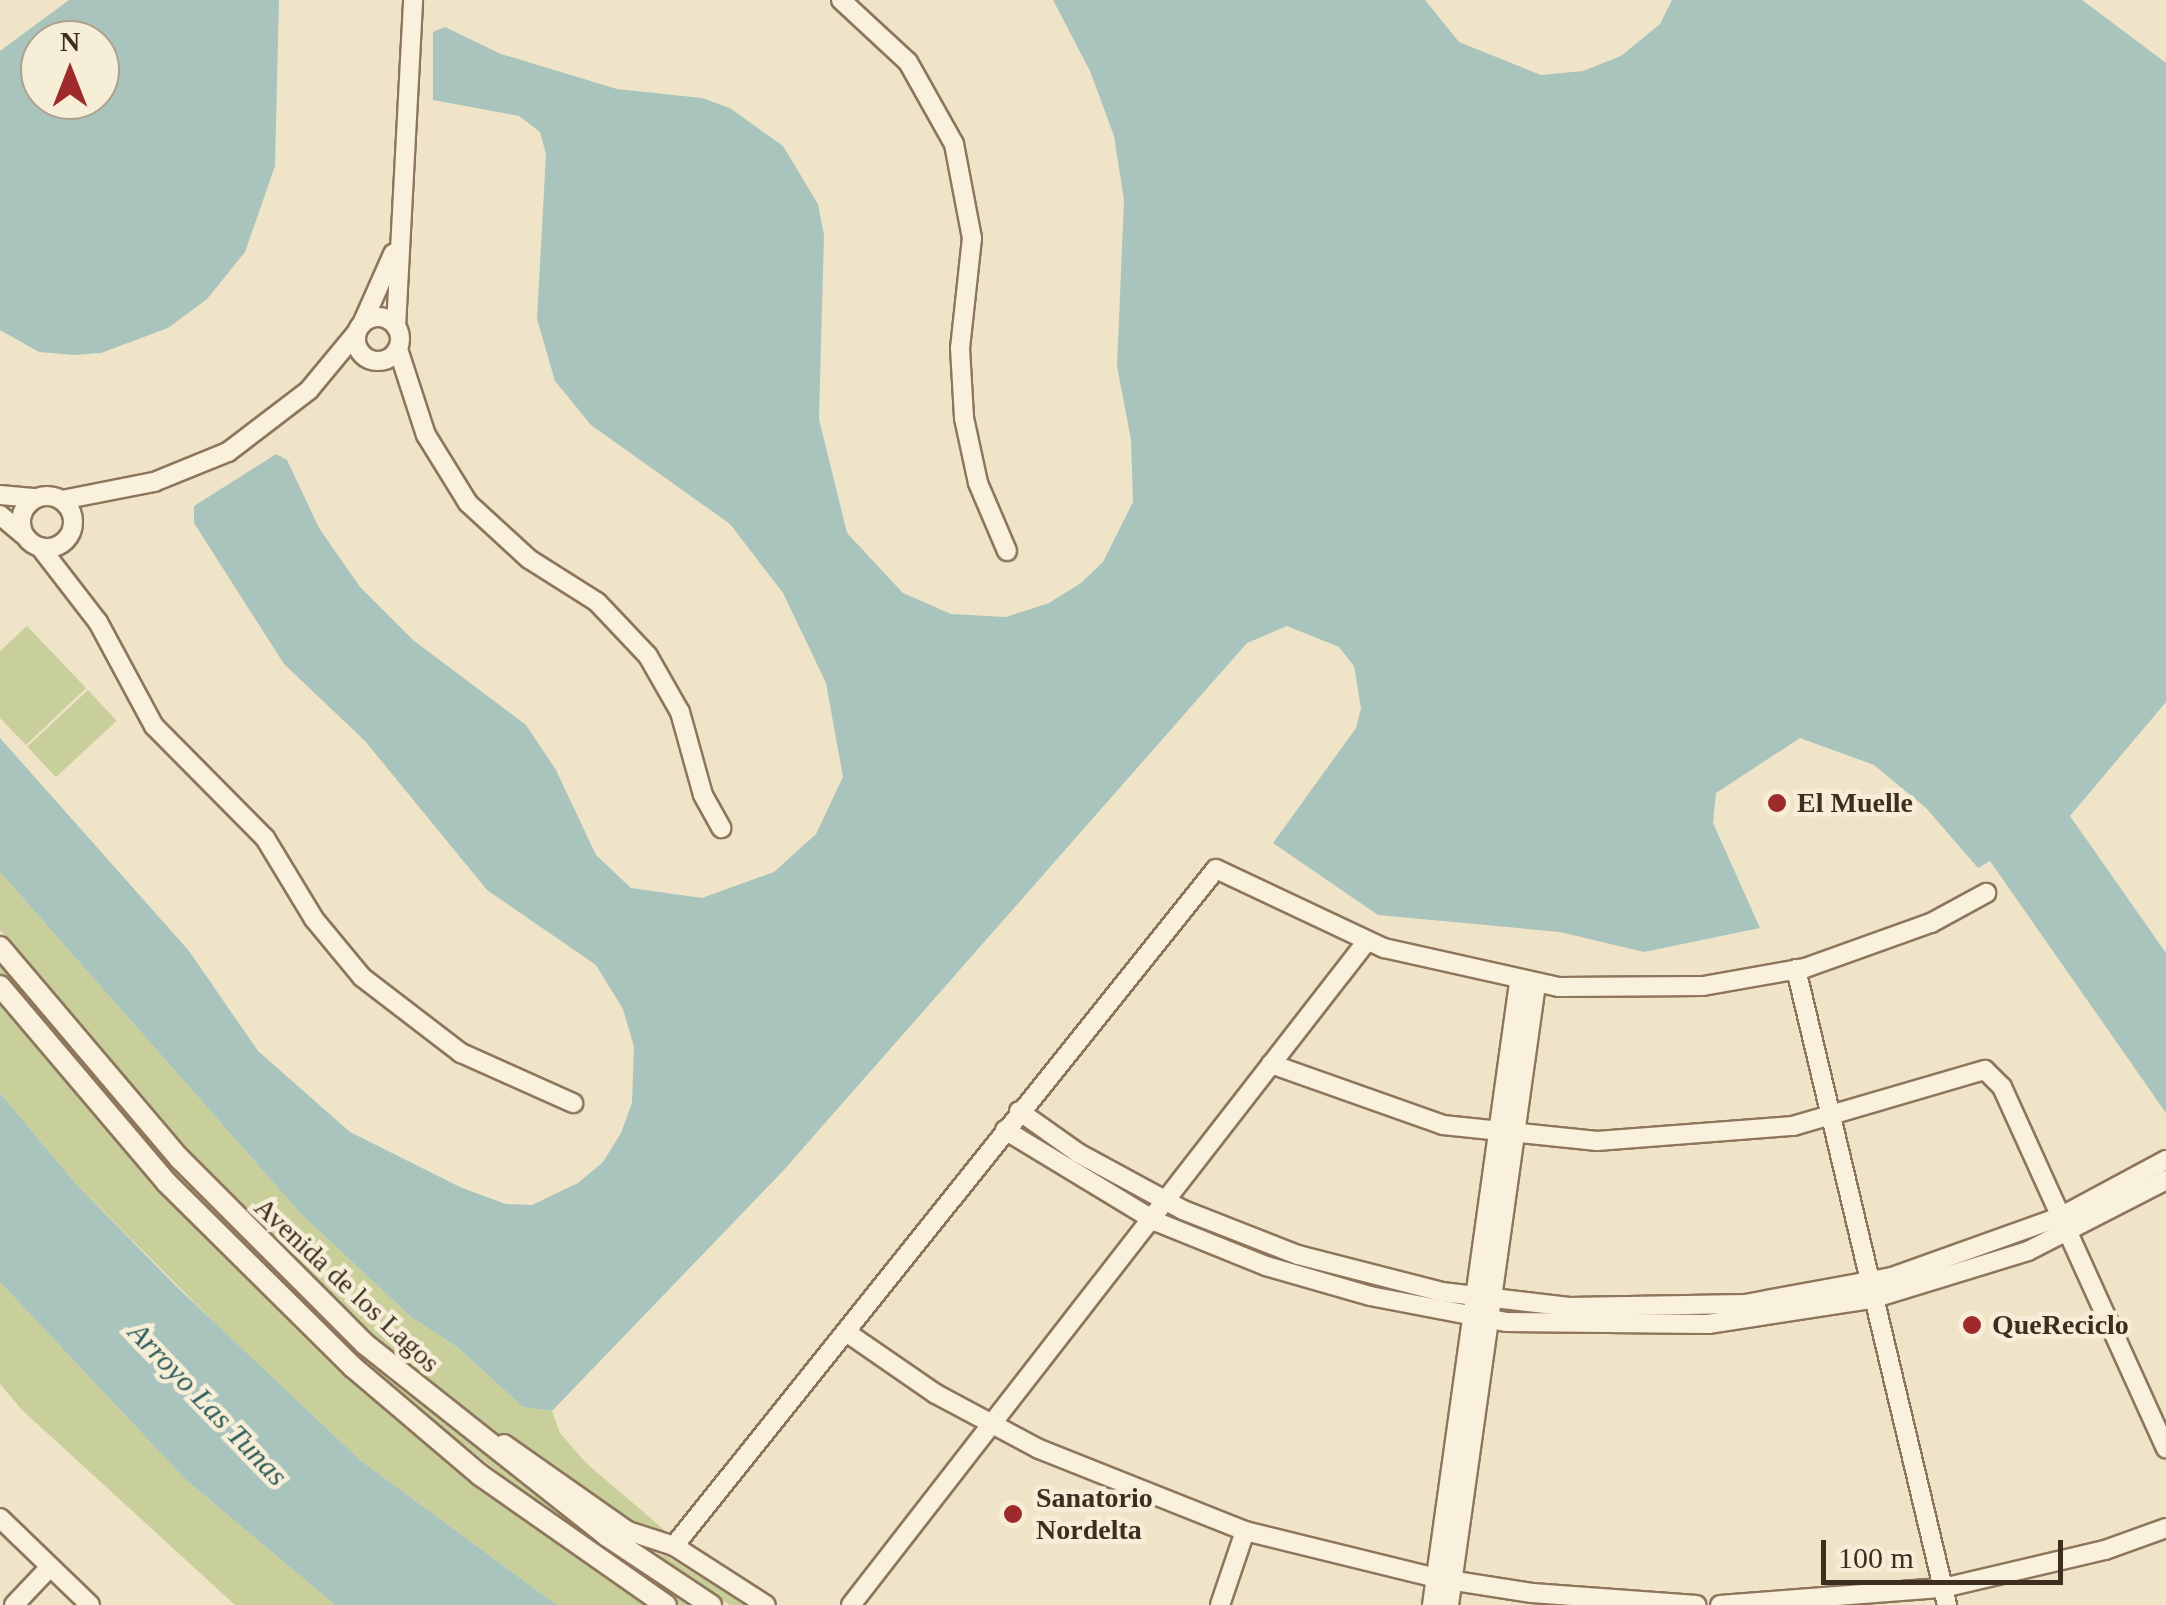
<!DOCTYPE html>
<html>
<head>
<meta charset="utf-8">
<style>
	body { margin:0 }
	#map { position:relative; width:2166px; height:1605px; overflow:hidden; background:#f0e4c8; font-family:Georgia,serif }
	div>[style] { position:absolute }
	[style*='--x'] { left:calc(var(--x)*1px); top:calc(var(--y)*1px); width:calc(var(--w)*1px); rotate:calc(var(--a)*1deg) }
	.green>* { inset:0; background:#c9cf9b; transform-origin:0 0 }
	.water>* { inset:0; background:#a9c4bc }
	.roads { filter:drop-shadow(2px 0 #8d765c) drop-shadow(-2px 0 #8d765c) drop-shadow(0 2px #8d765c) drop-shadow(0 -2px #8d765c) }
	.minor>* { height:18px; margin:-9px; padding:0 9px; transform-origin:9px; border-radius:9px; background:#faf1dc }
	.minor>.ring { margin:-9px; padding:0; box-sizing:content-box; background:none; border:18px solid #faf1dc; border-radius:50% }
	.tertiary>* { height:20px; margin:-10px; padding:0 10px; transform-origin:10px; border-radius:10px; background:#faf1dc }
	.dots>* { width:28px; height:28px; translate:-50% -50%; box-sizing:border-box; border:5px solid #f7eed8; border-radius:50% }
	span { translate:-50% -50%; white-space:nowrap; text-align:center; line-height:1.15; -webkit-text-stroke:9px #f7eed8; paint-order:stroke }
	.poi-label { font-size:28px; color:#3d2e20; font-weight:700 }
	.left { translate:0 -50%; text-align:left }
	.street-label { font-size:28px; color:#3d2e20 }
	.water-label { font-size:30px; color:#2f5d5a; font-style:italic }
	.north { position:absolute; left:20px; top:20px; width:100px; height:100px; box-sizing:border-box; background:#f7eed8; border:2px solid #ada18e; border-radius:50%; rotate:0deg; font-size:28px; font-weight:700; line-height:40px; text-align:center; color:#3d2e20 }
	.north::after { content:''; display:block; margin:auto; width:35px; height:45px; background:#9e2a2b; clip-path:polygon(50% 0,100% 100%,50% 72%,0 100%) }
	.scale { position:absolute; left:1821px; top:1540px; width:242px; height:45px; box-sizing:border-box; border:5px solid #3d2e20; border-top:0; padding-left:12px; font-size:30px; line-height:35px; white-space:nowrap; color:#3d2e20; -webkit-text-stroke:8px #f7eed8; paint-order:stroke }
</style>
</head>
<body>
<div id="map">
	<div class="green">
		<div style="clip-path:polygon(27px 626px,86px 688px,26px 745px,0 718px,0 651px)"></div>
		<div style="left:88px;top:690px;width:42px;height:83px;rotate:47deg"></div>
		<div style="clip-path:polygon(0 872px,301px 1214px,411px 1317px,457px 1347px,523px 1407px,552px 1411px,560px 1433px,586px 1463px,669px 1534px,649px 1535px,520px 1446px,469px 1419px,319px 1287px,220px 1186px,0 930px)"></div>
		<div style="clip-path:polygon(0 959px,196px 1187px,358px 1348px,522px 1485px,697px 1605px,680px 1605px,595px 1549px,354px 1357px,190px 1193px,0 973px)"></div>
		<div style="clip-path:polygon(0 998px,200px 1228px,318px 1346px,496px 1498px,647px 1605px,557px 1605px,360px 1460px,223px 1331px,76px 1184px,0 1093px)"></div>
		<div style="clip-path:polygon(0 1282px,185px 1479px,335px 1605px,235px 1605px,22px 1410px,0 1384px)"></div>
		<div style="clip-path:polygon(644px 1551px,666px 1556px,746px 1605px,730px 1605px)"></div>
	</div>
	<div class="water">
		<div style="clip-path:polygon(evenodd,69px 0,279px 0,275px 166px,245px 252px,207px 299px,168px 328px,101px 353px,74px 355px,39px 352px,0 330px,0 51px,69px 0,100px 40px,100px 100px,40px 100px,40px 40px,100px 40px)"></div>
		<div style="clip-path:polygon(1053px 0,1425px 0,1459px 42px,1541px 75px,1583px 71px,1621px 56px,1660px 24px,1672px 0,2082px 0,2166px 63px,2166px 702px,2070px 816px,2166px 953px,2166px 1113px,1990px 861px,1978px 868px,1926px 808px,1874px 765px,1800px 738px,1716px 793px,1713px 823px,1760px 928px,1644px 952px,1560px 932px,1378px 915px,1273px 843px,1356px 728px,1361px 708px,1354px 666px,1339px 647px,1287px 626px,1247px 643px,782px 1172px,552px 1411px,523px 1407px,457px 1347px,411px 1317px,301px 1214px,0 872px,0 738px,189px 951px,258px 1051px,350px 1132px,462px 1188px,506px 1204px,532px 1205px,578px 1183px,603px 1162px,621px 1133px,632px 1103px,634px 1047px,623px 1009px,596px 965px,487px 890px,365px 741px,284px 664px,194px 523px,194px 506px,276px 454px,287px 460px,319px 528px,360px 587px,413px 640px,526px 725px,556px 770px,596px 855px,631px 888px,702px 898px,774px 872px,816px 834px,843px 777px,826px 683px,783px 593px,730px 524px,591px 425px,555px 381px,537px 319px,546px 154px,540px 132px,519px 116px,433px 100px,433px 32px,445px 27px,501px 54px,617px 89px,702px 98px,730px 108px,783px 146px,818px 204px,824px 235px,819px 419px,847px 533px,903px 593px,951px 614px,1006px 617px,1049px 603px,1081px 583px,1103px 562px,1133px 502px,1131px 440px,1117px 366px,1124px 200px,1114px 136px,1090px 71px)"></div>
		<div style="clip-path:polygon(0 1093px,76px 1184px,176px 1286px,360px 1460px,557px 1605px,335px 1605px,185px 1479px,0 1282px)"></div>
	</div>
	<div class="roads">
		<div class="minor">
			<div style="--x:841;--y:0;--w:91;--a:42.8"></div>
			<div style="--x:908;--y:62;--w:94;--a:60.7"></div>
			<div style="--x:954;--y:144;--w:96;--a:79.2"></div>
			<div style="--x:972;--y:238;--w:111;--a:96.2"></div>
			<div style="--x:960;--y:348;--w:70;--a:86.7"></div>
			<div style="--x:964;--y:418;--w:66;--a:77.8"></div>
			<div style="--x:978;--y:483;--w:74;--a:66.9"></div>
			<div class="ring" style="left:356px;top:317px;width:26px;height:26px"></div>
			<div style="--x:362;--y:324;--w:77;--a:-66.1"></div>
			<div style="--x:396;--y:327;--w:327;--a:-87"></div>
			<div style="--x:398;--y:349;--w:90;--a:72"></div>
			<div style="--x:426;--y:435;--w:80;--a:58.3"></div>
			<div style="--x:468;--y:503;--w:83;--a:42.6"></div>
			<div style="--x:529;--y:559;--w:80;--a:32.3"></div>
			<div style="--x:597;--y:602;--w:74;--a:46.6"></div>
			<div style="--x:648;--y:656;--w:64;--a:60.3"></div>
			<div style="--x:680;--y:712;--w:86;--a:74.5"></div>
			<div style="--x:703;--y:795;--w:38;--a:61"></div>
			<div style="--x:0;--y:495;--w:36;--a:5"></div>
			<div class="ring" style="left:21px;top:496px;width:34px;height:34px"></div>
			<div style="--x:62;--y:500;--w:94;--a:-11.1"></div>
			<div style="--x:154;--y:482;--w:80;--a:-22.1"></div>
			<div style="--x:228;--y:452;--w:102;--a:-37.4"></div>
			<div style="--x:309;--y:390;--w:75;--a:-50.4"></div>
			<div style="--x:0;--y:515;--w:30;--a:40"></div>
			<div style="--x:40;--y:547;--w:95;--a:52.3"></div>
			<div style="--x:98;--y:622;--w:118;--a:61.7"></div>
			<div style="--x:154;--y:726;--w:158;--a:45.3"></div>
			<div style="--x:265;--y:838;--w:95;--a:58.8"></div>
			<div style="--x:314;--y:919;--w:75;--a:50.4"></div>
			<div style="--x:362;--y:977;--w:125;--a:37.5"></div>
			<div style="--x:461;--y:1053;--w:123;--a:24.1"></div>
			<div style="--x:1796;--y:969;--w:654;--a:76.64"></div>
			<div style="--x:1271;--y:1064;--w:182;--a:19.5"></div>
			<div style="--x:1443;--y:1125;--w:155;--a:5.9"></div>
			<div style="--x:1597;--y:1141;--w:197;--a:-4.4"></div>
			<div style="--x:1793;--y:1126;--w:200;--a:-16.3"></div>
			<div style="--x:1985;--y:1070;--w:24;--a:45"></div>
			<div style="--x:2002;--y:1087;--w:397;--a:65.6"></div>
			<div style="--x:1019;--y:1111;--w:72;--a:35.4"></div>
			<div style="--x:1078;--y:1153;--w:119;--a:28.5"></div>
			<div style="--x:1183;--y:1210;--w:123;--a:21.4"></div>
			<div style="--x:1298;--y:1255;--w:149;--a:14.4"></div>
			<div style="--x:1442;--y:1292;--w:128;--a:6.7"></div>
			<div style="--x:1569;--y:1307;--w:176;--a:-1"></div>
			<div style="--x:1745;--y:1304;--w:149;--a:-10.4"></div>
			<div style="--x:1892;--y:1277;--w:178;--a:-19.7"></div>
			<div style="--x:2060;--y:1217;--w:120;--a:-28.3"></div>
			<div style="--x:1005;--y:1130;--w:178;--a:31.2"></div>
			<div style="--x:1157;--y:1222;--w:118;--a:22"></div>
			<div style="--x:1266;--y:1266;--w:108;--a:16.1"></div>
			<div style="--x:1370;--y:1296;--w:138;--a:10.8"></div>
			<div style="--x:1506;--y:1322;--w:202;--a:0.6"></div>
			<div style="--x:1708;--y:1324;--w:166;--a:-8.7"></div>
			<div style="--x:1872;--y:1299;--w:163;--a:-17.1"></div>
			<div style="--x:2028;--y:1251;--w:155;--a:-27.2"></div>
			<div style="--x:846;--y:1332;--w:109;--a:34.6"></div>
			<div style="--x:936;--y:1394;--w:117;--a:28.1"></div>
			<div style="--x:1039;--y:1449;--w:222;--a:21.7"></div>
			<div style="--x:1245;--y:1531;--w:197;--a:13.8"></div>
			<div style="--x:1436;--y:1578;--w:97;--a:8.9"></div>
			<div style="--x:1532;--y:1593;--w:165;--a:4.2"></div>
			<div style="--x:504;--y:1444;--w:151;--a:35.1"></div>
			<div style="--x:628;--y:1531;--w:48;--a:18.1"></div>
			<div style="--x:674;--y:1546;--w:109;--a:32.7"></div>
			<div style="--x:0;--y:1518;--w:125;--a:44"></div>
			<div style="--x:674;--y:1546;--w:867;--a:-51.32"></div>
			<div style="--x:1216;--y:869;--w:186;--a:25.2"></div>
			<div style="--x:1384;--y:948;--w:179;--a:12.6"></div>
			<div style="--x:1559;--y:987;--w:144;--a:-0.4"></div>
			<div style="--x:1703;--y:986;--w:104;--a:-10"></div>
			<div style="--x:1805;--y:968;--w:134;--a:-19.7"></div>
			<div style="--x:1931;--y:923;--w:63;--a:-28.6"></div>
			<div style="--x:14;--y:1605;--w:51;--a:-46.6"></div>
			<div style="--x:851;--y:1605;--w:841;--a:-52.15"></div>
			<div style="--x:1220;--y:1605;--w:78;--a:-71.3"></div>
			<div style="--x:1432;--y:1605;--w:628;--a:-82.04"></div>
			<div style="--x:1449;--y:1605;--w:627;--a:-82.02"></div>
			<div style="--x:1720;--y:1605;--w:224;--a:-4.4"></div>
			<div style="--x:1943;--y:1588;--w:166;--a:-13.2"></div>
			<div style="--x:2105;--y:1550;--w:65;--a:-19.8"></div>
		</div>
		<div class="tertiary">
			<div style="--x:0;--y:947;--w:278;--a:49.7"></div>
			<div style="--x:180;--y:1159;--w:262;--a:45"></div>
			<div style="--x:365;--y:1344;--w:309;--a:38.4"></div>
			<div style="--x:607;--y:1536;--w:125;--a:33.6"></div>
			<div style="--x:0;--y:986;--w:257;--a:49.7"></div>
			<div style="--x:166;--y:1182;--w:263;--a:44.7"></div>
			<div style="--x:353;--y:1367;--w:167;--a:40.4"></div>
			<div style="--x:480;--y:1475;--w:227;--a:35"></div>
		</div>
	</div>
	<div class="dots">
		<div style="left:1777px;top:803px;background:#9e2a2b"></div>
		<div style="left:1972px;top:1325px;background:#9e2a2b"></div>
		<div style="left:1013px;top:1514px;background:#9e2a2b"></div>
	</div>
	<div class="poi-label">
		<span class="left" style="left:1797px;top:803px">El Muelle</span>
		<span class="left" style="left:1992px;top:1325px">QueReciclo</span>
		<span class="left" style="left:1036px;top:1514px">Sanatorio<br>Nordelta</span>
	</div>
	<div class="street-label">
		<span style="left:347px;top:1285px;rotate:43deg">Avenida de los Lagos</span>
	</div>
	<div class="water-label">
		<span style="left:208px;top:1404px;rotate:46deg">Arroyo Las Tunas</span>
	</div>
	<div class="north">N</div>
	<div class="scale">100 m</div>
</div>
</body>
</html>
